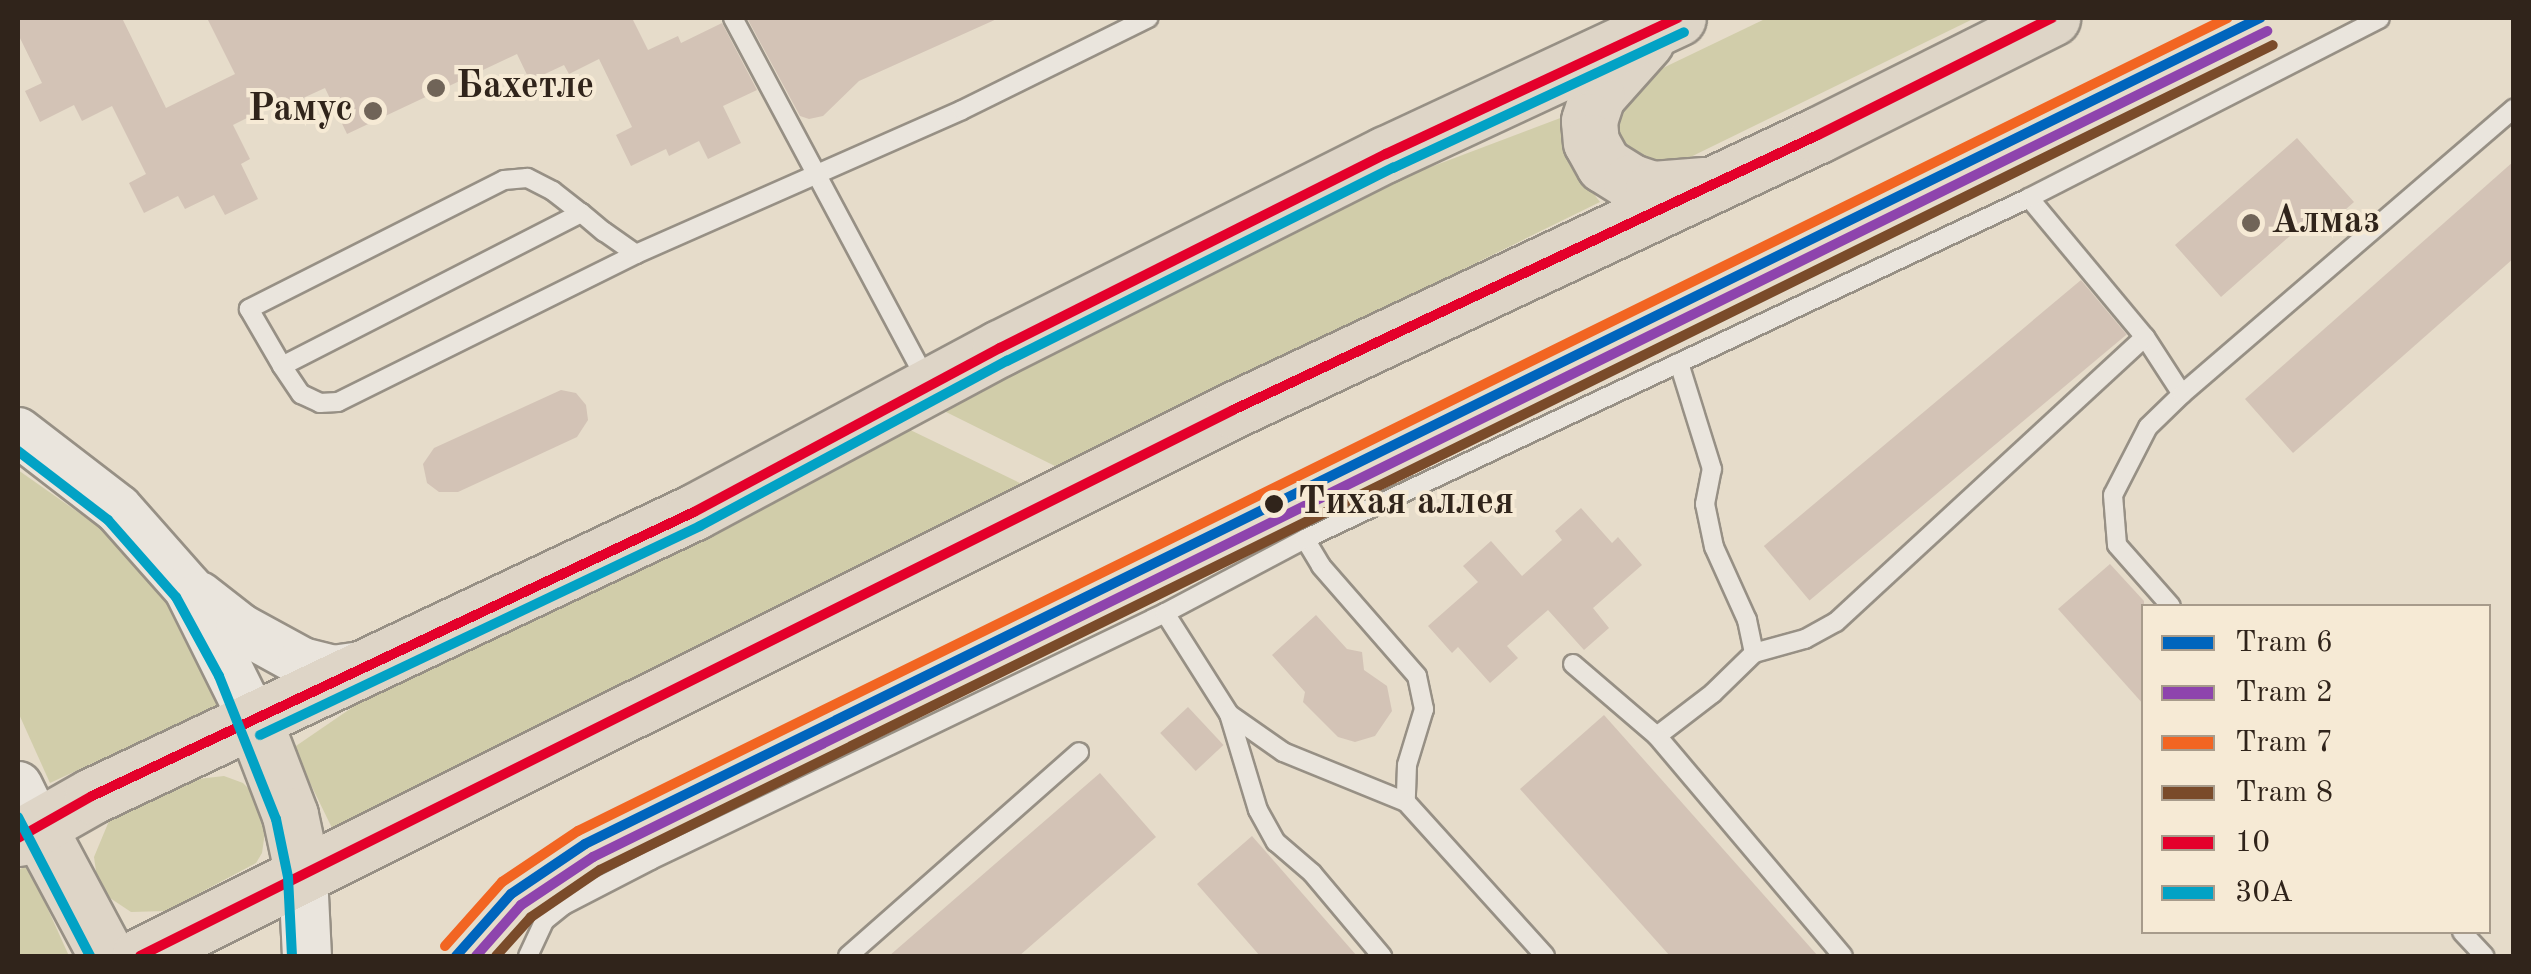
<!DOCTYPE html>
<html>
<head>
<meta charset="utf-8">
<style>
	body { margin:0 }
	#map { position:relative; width:2531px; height:974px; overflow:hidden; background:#e6dcca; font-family:"Old Standard TT",serif }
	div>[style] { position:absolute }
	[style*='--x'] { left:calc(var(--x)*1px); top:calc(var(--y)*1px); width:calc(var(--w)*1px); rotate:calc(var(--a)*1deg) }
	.green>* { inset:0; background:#d1cdaa }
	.building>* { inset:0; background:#d3c3b6; transform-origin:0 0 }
	.roads { filter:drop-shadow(2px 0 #979085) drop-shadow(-2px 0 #979085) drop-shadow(0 2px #979085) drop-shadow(0 -2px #979085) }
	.lane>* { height:18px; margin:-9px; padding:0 9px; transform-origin:9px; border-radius:9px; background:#eae5dd }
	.secondary>* { height:48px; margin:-24px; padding:0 24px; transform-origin:24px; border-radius:24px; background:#eae5dd }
	.primary>* { height:55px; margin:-27.5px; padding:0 27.5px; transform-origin:27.5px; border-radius:27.5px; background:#ded5c7 }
	.bus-1>* { height:10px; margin:-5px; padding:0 5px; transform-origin:5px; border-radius:5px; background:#e4002b }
	.bus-2>* { height:10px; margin:-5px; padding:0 5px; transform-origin:5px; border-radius:5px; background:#02a2c5 }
	.tram-1>* { height:10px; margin:-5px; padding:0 5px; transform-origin:5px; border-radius:5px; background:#0065bd }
	.tram-2>* { height:10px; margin:-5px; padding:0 5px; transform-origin:5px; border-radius:5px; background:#8e44ad }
	.tram-3>* { height:10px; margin:-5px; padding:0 5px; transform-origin:5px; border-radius:5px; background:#f26522 }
	.tram-4>* { height:10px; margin:-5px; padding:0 5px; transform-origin:5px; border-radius:5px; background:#7a4b2a }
	.dots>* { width:28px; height:28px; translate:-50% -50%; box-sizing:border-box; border:5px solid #f6ead5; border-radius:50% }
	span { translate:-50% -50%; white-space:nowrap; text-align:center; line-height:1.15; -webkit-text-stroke:8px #f6ead5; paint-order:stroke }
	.poi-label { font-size:38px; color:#30241b; font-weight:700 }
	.left { translate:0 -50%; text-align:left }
	.right { translate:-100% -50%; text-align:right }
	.stop-label { font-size:38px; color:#30241b; font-weight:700 }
	.frame { position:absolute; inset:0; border:20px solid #30241b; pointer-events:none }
	.legend { position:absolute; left:2141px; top:604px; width:350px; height:330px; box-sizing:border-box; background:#f6ead5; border:2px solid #a79b8b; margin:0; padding:12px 18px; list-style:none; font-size:30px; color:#30241b }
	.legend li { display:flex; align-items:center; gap:20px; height:50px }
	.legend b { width:50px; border:2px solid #a79b8b }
</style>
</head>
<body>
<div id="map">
	<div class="green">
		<div style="clip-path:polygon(1767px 18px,1975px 18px,1668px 168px,1618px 148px,1615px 100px,1640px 79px)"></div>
		<div style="clip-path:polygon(1563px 117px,1571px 164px,1600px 202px,1059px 468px,940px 409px,1399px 179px)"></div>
		<div style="clip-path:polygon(902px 426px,1024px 485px,332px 828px,293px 748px,366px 698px)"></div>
		<div style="clip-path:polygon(18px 470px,102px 529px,161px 592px,188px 633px,222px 703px,50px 783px,18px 712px)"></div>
		<div style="clip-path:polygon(224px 776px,243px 783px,256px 796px,266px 825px,262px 853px,256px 863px,166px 911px,131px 912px,110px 898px,97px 878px,94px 857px,109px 821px,189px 780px)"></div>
		<div style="clip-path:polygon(28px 865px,69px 956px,18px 956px,18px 870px)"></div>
	</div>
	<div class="building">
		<div style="clip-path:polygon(18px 18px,122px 18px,166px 108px,235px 74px,207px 18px,632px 18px,648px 50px,678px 36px,681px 43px,722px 23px,757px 90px,723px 106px,741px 143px,708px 159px,699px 141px,669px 156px,666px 149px,631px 166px,616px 135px,632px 127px,599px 59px,569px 74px,564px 65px,530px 81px,517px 54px,347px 134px,325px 88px,290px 104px,287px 98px,233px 125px,250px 159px,241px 164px,258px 199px,225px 215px,214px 195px,185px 209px,178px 196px,144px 213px,129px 183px,146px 174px,112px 106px,82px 121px,74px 105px,40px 122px,25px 91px,42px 83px,18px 34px)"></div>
		<div style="clip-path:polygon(747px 18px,999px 18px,859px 81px,823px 116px,809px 119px,800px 116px)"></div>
		<div style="clip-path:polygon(2297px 138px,2354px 202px,2320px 232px,2309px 219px,2221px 297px,2175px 245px)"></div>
		<div style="clip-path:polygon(2514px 161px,2514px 258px,2293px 453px,2245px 399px)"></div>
		<div style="left:2081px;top:280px;width:71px;height:414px;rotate:50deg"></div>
		<div style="clip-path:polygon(561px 390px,576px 393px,586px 405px,588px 420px,577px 437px,458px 492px,439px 492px,427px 483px,423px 464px,434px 448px)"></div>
		<div style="clip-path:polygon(1581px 508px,1612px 543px,1618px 537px,1642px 565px,1593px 608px,1609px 628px,1584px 650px,1548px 610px,1507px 646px,1518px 658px,1490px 683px,1458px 647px,1452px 653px,1428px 626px,1478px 582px,1463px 566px,1491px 541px,1522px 576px,1562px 540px,1555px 531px)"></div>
		<div style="clip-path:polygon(2110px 564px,2144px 601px,2144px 705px,2058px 609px)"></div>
		<div style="clip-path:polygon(1316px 615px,1347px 649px,1362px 652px,1364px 670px,1387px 686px,1392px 711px,1375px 736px,1355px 742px,1338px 737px,1303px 702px,1305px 692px,1272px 655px)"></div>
		<div style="left:1188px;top:707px;width:52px;height:38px;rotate:47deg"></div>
		<div style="clip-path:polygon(1604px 715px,1653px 770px,1818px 956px,1670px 956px,1520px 789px)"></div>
		<div style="clip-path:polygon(1100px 773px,1156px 837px,1019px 956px,889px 956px)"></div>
		<div style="clip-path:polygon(1252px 836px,1357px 956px,1260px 956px,1197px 884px)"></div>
	</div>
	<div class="roads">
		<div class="lane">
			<div style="--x:733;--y:18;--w:409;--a:61.9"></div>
			<div style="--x:2029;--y:198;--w:181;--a:50.2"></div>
			<div style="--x:2145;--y:337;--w:68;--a:57"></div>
			<div style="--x:2182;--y:394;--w:47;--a:135.9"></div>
			<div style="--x:2148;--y:427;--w:76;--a:117.2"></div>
			<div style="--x:2113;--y:495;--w:50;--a:85.4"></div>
			<div style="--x:2117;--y:545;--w:81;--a:48.5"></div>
			<div style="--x:636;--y:254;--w:356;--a:-23.8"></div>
			<div style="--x:962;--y:110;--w:208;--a:-26.3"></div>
			<div style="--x:282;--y:366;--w:34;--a:56"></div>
			<div style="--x:301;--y:394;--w:21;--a:25"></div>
			<div style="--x:320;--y:403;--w:18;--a:-3"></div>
			<div style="--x:338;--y:402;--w:333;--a:-26.4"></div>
			<div style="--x:636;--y:254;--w:39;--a:-145"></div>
			<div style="--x:604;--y:232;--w:30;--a:-140"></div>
			<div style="--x:581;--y:213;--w:36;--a:-142"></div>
			<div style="--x:553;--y:191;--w:29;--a:-153"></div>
			<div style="--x:527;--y:178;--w:23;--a:175"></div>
			<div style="--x:504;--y:180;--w:286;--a:153.2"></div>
			<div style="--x:249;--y:309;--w:66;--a:59.9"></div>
			<div style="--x:282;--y:366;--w:336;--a:-27.1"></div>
			<div style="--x:2182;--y:394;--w:438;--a:-40.7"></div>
			<div style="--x:1305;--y:539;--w:31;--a:59"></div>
			<div style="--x:1321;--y:566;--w:146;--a:48.9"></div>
			<div style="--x:1417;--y:676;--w:34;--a:78"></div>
			<div style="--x:1424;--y:709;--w:59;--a:106.9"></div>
			<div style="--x:1407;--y:765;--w:37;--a:92"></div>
			<div style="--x:1165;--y:613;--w:120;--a:57.6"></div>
			<div style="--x:1229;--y:714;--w:100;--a:73.2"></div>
			<div style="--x:1258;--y:810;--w:37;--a:61"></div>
			<div style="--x:1276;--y:842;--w:48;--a:40.7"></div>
			<div style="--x:1312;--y:873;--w:109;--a:49.9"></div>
			<div style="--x:1754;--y:653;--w:53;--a:-15.4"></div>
			<div style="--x:1805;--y:639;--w:35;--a:-29"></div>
			<div style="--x:1836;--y:622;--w:420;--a:-42.7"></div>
			<div style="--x:1573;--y:664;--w:111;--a:40.6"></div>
			<div style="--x:1657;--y:736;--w:71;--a:-37.5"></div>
			<div style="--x:1713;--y:693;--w:57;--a:-44.3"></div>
			<div style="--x:1754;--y:653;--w:34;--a:-102"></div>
			<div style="--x:1747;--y:620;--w:80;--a:-114.3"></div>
			<div style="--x:1714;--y:547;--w:44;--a:-101.8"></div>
			<div style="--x:1705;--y:504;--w:36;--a:-79"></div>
			<div style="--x:1712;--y:469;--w:111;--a:-107.3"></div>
			<div style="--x:1229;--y:714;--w:66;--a:35.1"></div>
			<div style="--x:1283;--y:752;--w:133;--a:22.1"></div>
			<div style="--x:1406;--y:802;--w:207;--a:47.9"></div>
			<div style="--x:1657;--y:736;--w:288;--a:49.8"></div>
			<div style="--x:2462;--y:932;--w:33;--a:47"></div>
			<div style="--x:528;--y:956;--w:38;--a:-65"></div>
			<div style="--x:544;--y:921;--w:26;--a:-39"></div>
			<div style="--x:564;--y:905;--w:98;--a:-27.3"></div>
			<div style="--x:651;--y:860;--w:570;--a:-25.67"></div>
			<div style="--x:1165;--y:613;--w:158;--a:-27.9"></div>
			<div style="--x:1305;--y:539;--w:800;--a:-25.22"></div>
			<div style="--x:2029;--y:198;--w:394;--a:-27.1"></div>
			<div style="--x:848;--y:956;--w:308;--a:-41.4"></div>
		</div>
		<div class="secondary">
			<div style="--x:18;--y:432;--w:126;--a:37.6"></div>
			<div style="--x:118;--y:509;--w:106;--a:48.5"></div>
			<div style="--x:188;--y:588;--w:148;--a:63.6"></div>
			<div style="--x:199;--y:596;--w:52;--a:38"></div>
			<div style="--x:240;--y:628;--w:71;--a:28.7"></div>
			<div style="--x:302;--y:662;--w:32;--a:14"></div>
			<div style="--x:333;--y:670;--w:34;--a:-8"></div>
			<div style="--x:18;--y:786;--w:46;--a:64"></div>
			<div style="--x:303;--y:875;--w:81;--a:87.2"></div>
		</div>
		<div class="primary">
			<div style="--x:1646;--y:41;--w:74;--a:131.7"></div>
			<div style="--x:1597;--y:96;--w:26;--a:108"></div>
			<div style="--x:1589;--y:121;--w:21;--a:85"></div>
			<div style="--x:1591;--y:142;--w:26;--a:61"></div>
			<div style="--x:1604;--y:165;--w:32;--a:32"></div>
			<div style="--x:1631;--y:182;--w:23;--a:18"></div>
			<div style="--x:1653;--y:189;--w:51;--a:-4.5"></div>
			<div style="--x:254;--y:721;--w:101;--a:69"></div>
			<div style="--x:290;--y:815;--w:61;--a:77.8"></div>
			<div style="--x:38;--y:827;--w:146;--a:61.9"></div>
			<div style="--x:18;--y:838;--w:85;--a:-29.6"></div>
			<div style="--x:92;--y:796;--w:666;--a:-25.26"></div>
			<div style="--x:694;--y:512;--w:347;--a:-28.2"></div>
			<div style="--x:1000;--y:348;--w:432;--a:-26.7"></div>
			<div style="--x:1386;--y:154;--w:322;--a:-25"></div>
			<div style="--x:140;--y:956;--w:1222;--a:-26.54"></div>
			<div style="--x:1233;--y:410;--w:646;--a:-25.18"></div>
			<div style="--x:1818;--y:135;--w:262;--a:-26.6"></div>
		</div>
	</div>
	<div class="bus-1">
		<div style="--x:18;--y:838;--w:85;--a:-29.6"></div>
		<div style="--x:92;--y:796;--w:666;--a:-25.26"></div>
		<div style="--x:694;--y:512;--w:347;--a:-28.2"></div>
		<div style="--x:1000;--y:348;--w:432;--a:-26.7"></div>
		<div style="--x:1386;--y:154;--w:322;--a:-25"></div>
		<div style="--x:140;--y:956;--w:1222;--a:-26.54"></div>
		<div style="--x:1233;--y:410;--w:646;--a:-25.18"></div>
		<div style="--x:1818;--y:135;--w:262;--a:-26.6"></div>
	</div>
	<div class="bus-2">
		<div style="--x:18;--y:451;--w:113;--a:37.5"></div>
		<div style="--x:108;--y:520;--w:103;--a:48.6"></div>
		<div style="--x:176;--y:597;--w:90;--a:61.4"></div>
		<div style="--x:219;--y:676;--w:154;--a:68.3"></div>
		<div style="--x:276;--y:819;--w:59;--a:78.3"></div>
		<div style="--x:288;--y:877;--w:79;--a:87.1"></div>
		<div style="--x:260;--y:735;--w:487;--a:-25.4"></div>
		<div style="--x:700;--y:526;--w:349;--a:-28.3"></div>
		<div style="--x:1007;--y:361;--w:432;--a:-26.6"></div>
		<div style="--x:1393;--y:168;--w:321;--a:-25"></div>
		<div style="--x:18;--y:817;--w:157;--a:62.6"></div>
	</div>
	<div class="tram-1">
		<div style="--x:456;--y:956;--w:83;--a:-48.4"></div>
		<div style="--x:511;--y:894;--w:89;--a:-34"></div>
		<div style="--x:585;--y:844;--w:1868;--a:-26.25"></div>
	</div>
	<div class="tram-2">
		<div style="--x:476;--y:956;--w:68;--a:-48.6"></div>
		<div style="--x:521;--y:905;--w:87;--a:-33.7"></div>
		<div style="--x:593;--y:857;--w:1867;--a:-26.26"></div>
	</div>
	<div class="tram-3">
		<div style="--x:445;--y:946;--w:86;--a:-48.3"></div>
		<div style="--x:502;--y:882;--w:92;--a:-33.9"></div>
		<div style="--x:578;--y:831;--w:1839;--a:-26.24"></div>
	</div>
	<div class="tram-4">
		<div style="--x:496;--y:956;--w:52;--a:-48.1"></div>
		<div style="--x:531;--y:917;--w:83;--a:-34.3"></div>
		<div style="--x:600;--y:870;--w:1865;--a:-26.25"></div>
	</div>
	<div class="dots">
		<div style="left:436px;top:88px;background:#706458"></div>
		<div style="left:373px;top:111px;background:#706458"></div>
		<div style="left:2251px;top:223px;background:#706458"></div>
		<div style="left:1274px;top:504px;background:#30241b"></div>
	</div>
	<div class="poi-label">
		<span class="left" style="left:456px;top:88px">Бахетле</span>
		<span class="right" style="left:353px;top:111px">Рамус</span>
		<span class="left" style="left:2271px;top:223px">Алмаз</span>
	</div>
	<div class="stop-label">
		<span class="left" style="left:1298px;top:504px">Тихая аллея</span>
	</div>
	<div class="frame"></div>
	<ul class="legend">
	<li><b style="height:12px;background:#0065bd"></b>Tram 6</li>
	<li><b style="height:12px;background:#8e44ad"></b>Tram 2</li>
	<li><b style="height:12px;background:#f26522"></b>Tram 7</li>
	<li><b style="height:12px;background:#7a4b2a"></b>Tram 8</li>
	<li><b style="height:12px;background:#e4002b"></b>10</li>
	<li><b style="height:12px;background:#02a2c5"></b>30А</li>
	</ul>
</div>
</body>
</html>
